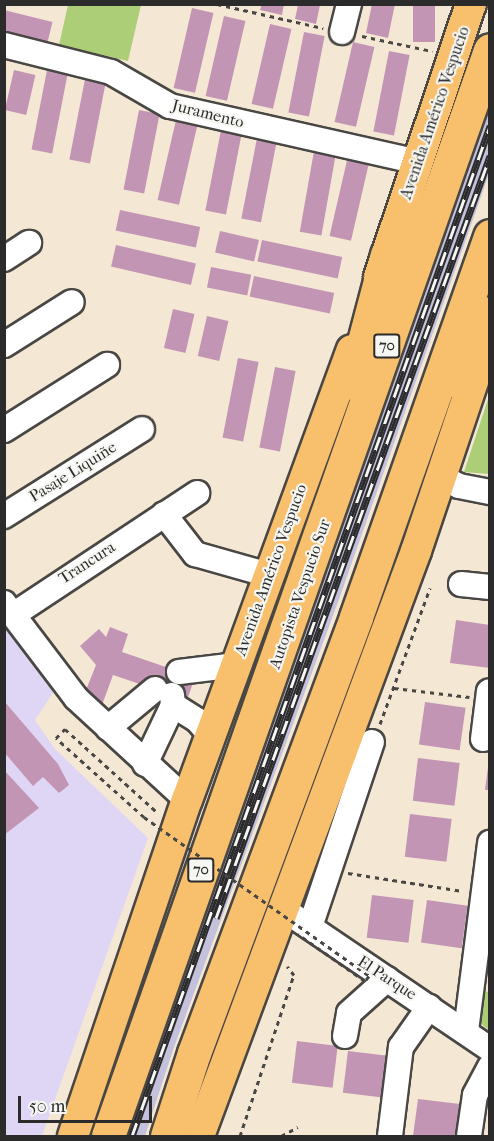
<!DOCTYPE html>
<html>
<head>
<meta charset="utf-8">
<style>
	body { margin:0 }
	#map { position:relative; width:494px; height:1141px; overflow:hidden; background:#f4e8d5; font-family:"IM FELL French Canon",serif }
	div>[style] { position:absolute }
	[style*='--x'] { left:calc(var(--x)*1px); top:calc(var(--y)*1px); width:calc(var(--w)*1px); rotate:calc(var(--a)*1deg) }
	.built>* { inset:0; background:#dfd5f5 }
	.industrial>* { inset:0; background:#c3c1db }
	.green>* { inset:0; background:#acce76 }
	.building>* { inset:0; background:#c395b4; transform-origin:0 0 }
	.path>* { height:3px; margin-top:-1.5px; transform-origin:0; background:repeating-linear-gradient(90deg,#494744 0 4.5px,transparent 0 9px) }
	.roads { filter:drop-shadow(2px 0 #494744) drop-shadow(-2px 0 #494744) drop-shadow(0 2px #494744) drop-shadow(0 -2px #494744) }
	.minor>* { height:24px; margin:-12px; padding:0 12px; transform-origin:12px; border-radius:12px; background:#fff }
	.major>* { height:30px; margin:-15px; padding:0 15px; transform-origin:15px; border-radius:15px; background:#f8bf6c }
	.highway>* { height:33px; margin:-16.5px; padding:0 16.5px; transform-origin:16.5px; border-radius:16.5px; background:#f8bf6c }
	.rail>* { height:7px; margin-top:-3.5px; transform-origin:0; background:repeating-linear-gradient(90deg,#f6f6f2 0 14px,#2b2b2b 0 28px); box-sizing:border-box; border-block:2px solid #2b2b2b }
	.path-bridge>* { height:3px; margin-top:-1.5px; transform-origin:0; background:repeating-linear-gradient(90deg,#494744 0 4.5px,transparent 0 9px) }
	span { translate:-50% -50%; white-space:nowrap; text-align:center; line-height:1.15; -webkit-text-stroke:4.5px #f6f6f2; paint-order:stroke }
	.shield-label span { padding:2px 4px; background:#f6f6f2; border:2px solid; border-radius:4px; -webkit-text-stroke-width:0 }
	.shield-label { font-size:15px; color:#2b2b2b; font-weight:700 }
	.street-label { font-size:16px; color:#2b2b2b }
	.frame { position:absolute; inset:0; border:6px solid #2b2b2b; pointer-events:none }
	.scale { position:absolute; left:18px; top:1096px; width:134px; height:27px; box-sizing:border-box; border:3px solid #2b2b2b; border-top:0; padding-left:8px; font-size:18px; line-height:21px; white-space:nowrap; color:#2b2b2b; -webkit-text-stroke:4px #f6f6f2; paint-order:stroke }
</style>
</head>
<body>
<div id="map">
	<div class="built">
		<div style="clip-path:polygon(4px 618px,55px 690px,35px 720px,55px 749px,148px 838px,42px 1136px,5px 1136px)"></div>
	</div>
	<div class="industrial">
		<div style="clip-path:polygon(489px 100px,489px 174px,338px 602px,173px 1050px,145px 1136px,120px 1136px)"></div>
	</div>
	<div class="green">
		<div style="clip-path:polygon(68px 5px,141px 5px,128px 61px,59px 45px)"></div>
		<div style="clip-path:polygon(489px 396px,489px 474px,464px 472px)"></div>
		<div style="clip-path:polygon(481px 991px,489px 992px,489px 1030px,477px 1021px)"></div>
	</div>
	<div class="building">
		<div style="clip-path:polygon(262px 4px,284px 4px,282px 15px,260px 10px)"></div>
		<div style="clip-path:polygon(372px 4px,395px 4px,388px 38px,366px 33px)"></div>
		<div style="left:413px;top:4px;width:22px;height:38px"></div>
		<div style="clip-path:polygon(298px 5px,320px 5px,316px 24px,295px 19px)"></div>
		<div style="left:192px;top:8px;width:22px;height:82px;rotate:13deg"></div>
		<div style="left:4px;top:10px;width:50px;height:22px;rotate:14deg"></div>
		<div style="left:224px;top:16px;width:22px;height:82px;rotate:13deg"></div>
		<div style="left:270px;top:24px;width:22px;height:82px;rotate:13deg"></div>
		<div style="left:304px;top:32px;width:21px;height:82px;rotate:11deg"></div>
		<div style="left:353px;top:42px;width:22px;height:82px;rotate:13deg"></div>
		<div style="left:389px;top:51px;width:21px;height:82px;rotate:11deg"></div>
		<div style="left:14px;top:70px;width:22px;height:41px;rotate:13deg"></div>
		<div style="left:47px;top:70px;width:21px;height:81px;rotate:11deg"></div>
		<div style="left:85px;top:79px;width:21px;height:82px;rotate:11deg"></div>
		<div style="left:139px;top:110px;width:21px;height:81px;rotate:11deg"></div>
		<div style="left:176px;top:120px;width:22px;height:82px;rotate:13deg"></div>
		<div style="left:221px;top:130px;width:21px;height:82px;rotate:11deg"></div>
		<div style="left:257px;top:138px;width:20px;height:82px;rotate:11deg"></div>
		<div style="left:314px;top:151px;width:22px;height:82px;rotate:10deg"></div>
		<div style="left:348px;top:156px;width:22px;height:82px;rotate:13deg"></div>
		<div style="left:120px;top:210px;width:82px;height:21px;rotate:12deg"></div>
		<div style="left:220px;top:231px;width:40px;height:22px;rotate:13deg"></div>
		<div style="left:262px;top:240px;width:82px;height:22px;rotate:12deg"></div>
		<div style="left:116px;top:245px;width:82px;height:22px;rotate:13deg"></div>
		<div style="left:211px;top:267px;width:41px;height:21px;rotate:11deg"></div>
		<div style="left:254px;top:276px;width:82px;height:21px;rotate:12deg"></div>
		<div style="left:173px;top:309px;width:22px;height:40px;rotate:13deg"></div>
		<div style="left:207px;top:316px;width:22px;height:41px;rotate:13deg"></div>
		<div style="left:238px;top:358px;width:21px;height:81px;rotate:11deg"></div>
		<div style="left:275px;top:367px;width:21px;height:82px;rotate:11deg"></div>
		<div style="clip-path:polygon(456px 620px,490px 625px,490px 668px,450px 663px)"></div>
		<div style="clip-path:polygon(110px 627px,128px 634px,122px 652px,195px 677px,187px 700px,113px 675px,102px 705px,86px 690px,96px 665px,80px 646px,99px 629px,106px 637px)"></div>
		<div style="clip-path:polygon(4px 701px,58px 764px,69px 785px,59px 793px,43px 777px,33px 786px,4px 752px)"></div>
		<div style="left:425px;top:702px;width:41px;height:43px;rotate:8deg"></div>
		<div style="left:418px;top:758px;width:42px;height:43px;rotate:7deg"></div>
		<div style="clip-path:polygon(488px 767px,490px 767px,490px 790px,485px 790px)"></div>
		<div style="clip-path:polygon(4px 770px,39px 808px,4px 835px)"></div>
		<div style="left:410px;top:814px;width:42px;height:43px;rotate:7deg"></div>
		<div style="left:372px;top:895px;width:42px;height:43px;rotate:7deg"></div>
		<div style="left:427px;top:900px;width:41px;height:43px;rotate:8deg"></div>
		<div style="left:297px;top:1041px;width:41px;height:42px;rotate:7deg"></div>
		<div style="left:348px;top:1051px;width:42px;height:42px;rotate:7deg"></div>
		<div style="clip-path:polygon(418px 1099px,460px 1104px,456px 1136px,413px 1136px)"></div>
	</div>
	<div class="path">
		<div style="--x:217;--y:4;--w:109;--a:12.8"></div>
		<div style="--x:362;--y:36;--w:72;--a:12.1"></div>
		<div style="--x:394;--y:688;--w:76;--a:6.8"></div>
		<div style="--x:380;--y:724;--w:145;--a:-69.8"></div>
		<div style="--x:144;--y:817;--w:118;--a:-138.1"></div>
		<div style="--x:56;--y:738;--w:13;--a:-45"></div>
		<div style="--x:65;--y:729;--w:125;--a:42.1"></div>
		<div style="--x:348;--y:873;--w:116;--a:8.9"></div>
		<div style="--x:240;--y:1136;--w:170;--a:-71.5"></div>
		<div style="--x:294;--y:975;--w:11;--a:-128"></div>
		<div style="--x:281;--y:1136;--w:19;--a:-28"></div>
	</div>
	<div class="roads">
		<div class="minor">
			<div style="--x:342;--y:32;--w:29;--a:-76"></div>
			<div style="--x:4;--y:45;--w:110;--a:14.2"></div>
			<div style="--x:111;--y:72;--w:68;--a:30"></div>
			<div style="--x:170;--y:106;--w:254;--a:12.7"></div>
			<div style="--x:4;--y:259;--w:30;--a:-33"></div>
			<div style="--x:4;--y:345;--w:80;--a:-32.3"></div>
			<div style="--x:4;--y:430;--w:122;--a:-32.3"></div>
			<div style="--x:442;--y:477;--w:19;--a:28"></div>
			<div style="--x:459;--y:486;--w:32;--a:11"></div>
			<div style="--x:164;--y:514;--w:51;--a:52.2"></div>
			<div style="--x:195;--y:554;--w:77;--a:15.8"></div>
			<div style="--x:4;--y:516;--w:163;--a:-32.2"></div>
			<div style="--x:461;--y:584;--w:29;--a:6"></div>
			<div style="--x:4;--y:603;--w:119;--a:52.8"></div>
			<div style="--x:76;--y:698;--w:151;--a:42.6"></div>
			<div style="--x:13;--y:615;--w:221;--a:-33.5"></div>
			<div style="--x:179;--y:672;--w:58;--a:-6.9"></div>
			<div style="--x:172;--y:695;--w:10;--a:84"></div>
			<div style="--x:173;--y:705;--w:28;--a:32"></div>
			<div style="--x:197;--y:720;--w:21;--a:49"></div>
			<div style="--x:108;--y:728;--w:61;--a:-39.7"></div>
			<div style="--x:483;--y:739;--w:48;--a:-82.9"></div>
			<div style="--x:145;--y:764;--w:65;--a:-64.6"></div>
			<div style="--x:283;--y:909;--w:250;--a:34.1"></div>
			<div style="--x:310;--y:927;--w:195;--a:-71.5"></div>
			<div style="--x:466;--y:1031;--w:190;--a:-82.7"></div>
			<div style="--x:345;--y:1036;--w:23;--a:-80"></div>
			<div style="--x:349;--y:1013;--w:51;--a:-41.8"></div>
			<div style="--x:390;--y:1136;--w:90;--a:-83"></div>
			<div style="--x:401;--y:1047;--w:49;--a:-55"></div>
			<div style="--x:469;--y:1136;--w:41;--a:-81.7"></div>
			<div style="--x:475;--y:1095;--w:32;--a:-62"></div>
		</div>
		<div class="major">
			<div style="--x:379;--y:277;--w:288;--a:-71.4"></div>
			<div style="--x:73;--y:1136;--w:355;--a:-71.3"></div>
			<div style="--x:187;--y:800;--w:479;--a:-69.9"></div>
			<div style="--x:199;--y:1136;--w:624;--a:-69.65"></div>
			<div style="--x:416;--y:551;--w:204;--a:-71.4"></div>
		</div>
		<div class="highway">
			<div style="--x:460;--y:382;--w:75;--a:-66.5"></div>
			<div style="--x:353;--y:383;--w:133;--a:-75.2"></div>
			<div style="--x:108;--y:1136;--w:1151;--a:-70.62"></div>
			<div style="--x:167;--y:1136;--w:87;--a:-72"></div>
			<div style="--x:194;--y:1053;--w:465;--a:-69.6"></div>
			<div style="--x:356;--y:617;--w:404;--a:-70.6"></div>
		</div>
	</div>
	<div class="rail">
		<div style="--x:216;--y:918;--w:810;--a:-70.22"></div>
		<div style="--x:132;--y:1136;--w:1072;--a:-70.48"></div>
	</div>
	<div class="path-bridge">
		<div style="--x:144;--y:817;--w:276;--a:35.2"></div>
		<div style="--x:369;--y:976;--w:6;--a:129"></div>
		<div style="--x:365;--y:981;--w:82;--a:-145"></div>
	</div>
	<div class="shield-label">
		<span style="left:387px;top:346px">70</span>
		<span style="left:201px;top:870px">70</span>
	</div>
	<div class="street-label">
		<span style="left:435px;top:113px;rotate:-71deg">Avenida Américo Vespucio</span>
		<span style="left:208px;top:114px;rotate:14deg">Juramento</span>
		<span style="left:73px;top:472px;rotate:-32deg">Pasaje Liquiñe</span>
		<span style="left:87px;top:563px;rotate:-33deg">Trancura</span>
		<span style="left:271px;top:570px;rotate:-70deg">Avenida Américo Vespucio</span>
		<span style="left:300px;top:594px;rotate:-71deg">Autopista Vespucio Sur</span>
		<span style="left:387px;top:978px;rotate:33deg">El Parque</span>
	</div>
	<div class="frame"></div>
	<div class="scale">50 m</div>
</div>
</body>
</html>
